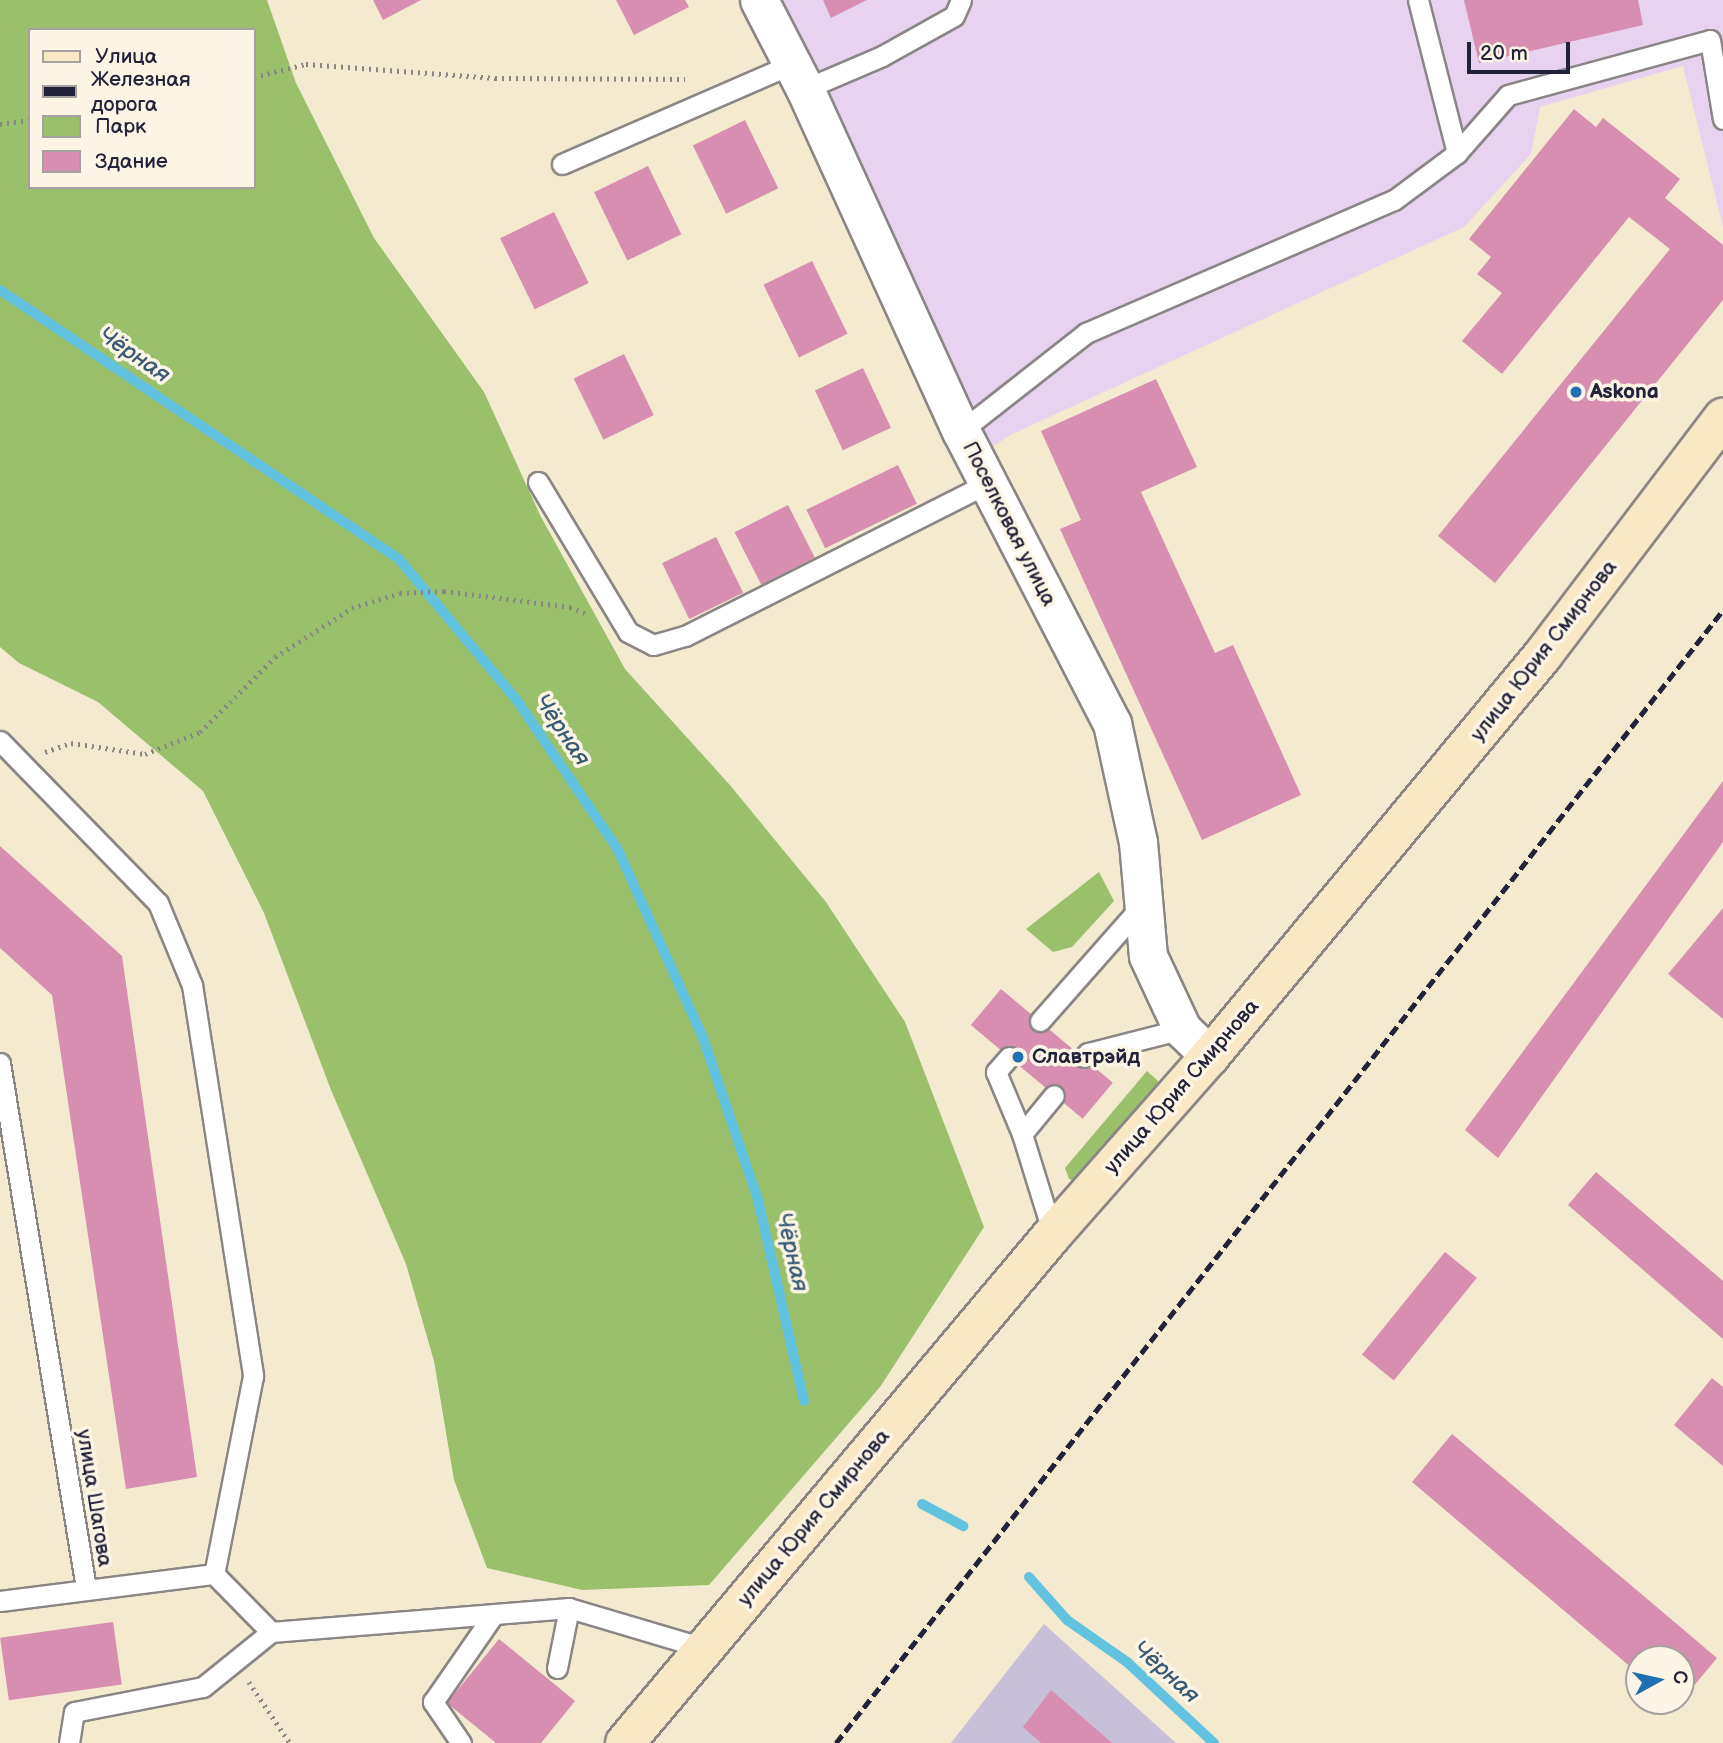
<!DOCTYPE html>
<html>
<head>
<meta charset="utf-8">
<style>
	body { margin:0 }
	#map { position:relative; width:1723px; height:1743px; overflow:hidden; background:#f3ead0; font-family:"Balsamiq Sans",sans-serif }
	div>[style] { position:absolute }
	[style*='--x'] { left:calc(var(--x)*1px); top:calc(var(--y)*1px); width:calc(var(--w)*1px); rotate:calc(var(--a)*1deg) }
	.built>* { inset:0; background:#e7d2ef }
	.industrial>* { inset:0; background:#c8bfd8 }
	.green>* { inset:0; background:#9ac06b }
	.stream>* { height:10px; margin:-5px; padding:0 5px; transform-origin:5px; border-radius:5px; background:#62c3e0 }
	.building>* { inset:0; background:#d78eb1; transform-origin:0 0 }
	.path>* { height:4.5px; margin-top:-2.25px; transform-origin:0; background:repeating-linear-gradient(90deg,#8a8686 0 2px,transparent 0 7px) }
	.roads { filter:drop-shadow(2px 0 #8a8686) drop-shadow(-2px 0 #8a8686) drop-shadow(0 2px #8a8686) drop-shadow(0 -2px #8a8686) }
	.service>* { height:19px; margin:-9.5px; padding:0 9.5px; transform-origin:9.5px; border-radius:9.5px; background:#fff }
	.minor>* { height:37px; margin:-18.5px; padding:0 18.5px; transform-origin:18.5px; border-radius:18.5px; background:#fff }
	.secondary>* { height:38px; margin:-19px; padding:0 19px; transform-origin:19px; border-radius:19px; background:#f8e8c3 }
	.rail>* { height:5px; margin-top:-2.5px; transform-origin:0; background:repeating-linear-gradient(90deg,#22223b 0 10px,transparent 0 15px) }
	.dots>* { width:19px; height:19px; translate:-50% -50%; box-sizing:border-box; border:4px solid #fcf5e5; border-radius:50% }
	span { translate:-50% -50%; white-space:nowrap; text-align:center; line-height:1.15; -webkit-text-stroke:7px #fcf5e5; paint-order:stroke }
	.poi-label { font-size:21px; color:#22223b; font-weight:700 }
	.left { translate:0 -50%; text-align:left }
	.street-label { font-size:21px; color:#22223b }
	.water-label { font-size:23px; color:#385a75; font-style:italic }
	.legend { position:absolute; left:28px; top:28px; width:228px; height:161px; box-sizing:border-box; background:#fcf5e5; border:2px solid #a5a1a1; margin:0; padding:9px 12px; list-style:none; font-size:21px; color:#22223b }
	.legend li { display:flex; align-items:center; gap:14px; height:35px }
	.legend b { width:35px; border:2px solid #a5a1a1 }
	.north { position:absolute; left:1625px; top:1645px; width:70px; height:70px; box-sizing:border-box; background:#fcf5e5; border:2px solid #a5a1a1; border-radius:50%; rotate:82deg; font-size:19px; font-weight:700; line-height:28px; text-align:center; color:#22223b }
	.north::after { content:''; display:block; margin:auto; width:24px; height:32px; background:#1f6fb2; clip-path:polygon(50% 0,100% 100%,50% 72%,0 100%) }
	.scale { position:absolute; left:1467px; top:42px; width:103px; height:32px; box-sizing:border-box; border:4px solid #22223b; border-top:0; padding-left:9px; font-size:21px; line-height:24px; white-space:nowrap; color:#22223b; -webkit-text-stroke:5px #fcf5e5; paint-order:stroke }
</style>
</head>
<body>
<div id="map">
	<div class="built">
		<div style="clip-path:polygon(746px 0,1723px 0,1723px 227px,1683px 66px,1540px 107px,1531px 154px,1464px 227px,1012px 434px,975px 458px)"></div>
	</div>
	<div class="industrial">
		<div style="clip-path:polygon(1044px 1624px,1176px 1743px,951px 1743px)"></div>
	</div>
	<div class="green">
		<div style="clip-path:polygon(evenodd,0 0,267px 0,296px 83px,374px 238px,484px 392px,540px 515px,625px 669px,729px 784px,826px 902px,905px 1022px,984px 1227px,880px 1387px,709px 1585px,582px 1590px,487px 1568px,454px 1480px,434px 1361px,406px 1264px,331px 1090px,264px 913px,203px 791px,98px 702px,19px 663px,0 647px,0 0,30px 30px,254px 30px,254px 187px,30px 187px,30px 30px)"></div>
		<div style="clip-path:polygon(1099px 872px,1114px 901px,1072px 947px,1053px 952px,1026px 929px)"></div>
		<div style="clip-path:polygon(1147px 1071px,1158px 1081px,1156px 1093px,1078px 1182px,1069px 1179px,1065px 1168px)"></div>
	</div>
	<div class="stream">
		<div style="--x:0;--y:290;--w:480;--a:34"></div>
		<div style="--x:398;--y:558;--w:184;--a:50.1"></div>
		<div style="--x:516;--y:699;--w:180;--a:55.9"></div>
		<div style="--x:617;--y:848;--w:209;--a:65.6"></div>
		<div style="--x:703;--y:1038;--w:171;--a:71.2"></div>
		<div style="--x:758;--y:1200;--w:206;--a:77.1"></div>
		<div style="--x:922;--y:1504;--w:47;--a:28.2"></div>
		<div style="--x:1029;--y:1577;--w:57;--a:48.5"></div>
		<div style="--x:1067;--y:1620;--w:73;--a:35"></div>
		<div style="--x:1127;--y:1662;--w:119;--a:43"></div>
	</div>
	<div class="building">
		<div style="clip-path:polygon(373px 0,421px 0,383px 20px)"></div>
		<div style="clip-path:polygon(616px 0,685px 0,689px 7px,634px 35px)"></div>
		<div style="clip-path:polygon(823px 0,867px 0,831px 18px)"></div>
		<div style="clip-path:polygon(1464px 0,1638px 0,1643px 25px,1479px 63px)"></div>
		<div style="clip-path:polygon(1574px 109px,1596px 127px,1603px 118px,1680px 179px,1665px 198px,1723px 245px,1723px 300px,1495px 583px,1438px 536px,1670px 249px,1629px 217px,1502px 374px,1462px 341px,1502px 293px,1477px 274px,1491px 257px,1469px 239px)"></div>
		<div style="left:745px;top:120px;width:76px;height:58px;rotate:64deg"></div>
		<div style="left:648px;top:166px;width:76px;height:60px;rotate:64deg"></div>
		<div style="left:554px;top:212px;width:79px;height:60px;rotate:64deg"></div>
		<div style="left:812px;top:261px;width:81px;height:54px;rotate:64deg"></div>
		<div style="left:624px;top:354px;width:68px;height:56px;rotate:64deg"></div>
		<div style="left:863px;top:368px;width:66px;height:53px;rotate:65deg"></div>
		<div style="clip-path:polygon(1156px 379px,1197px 467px,1141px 492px,1215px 653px,1233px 645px,1301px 795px,1202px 840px,1060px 529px,1081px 520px,1041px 431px)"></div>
		<div style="left:898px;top:465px;width:43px;height:102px;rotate:64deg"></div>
		<div style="left:788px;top:505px;width:59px;height:60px;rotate:63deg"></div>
		<div style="left:716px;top:537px;width:62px;height:60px;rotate:64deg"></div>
		<div style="clip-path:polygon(1723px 781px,1723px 842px,1498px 1158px,1465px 1130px)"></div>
		<div style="clip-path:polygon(0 846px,122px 956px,197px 1477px,126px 1489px,52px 995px,0 948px)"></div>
		<div style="clip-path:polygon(1723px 908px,1723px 1019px,1668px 974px)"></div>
		<div style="left:1001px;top:989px;width:146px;height:47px;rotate:40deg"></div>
		<div style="clip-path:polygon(1596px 1172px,1723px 1281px,1723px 1339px,1568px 1205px)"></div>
		<div style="left:1445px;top:1252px;width:41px;height:132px;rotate:39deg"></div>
		<div style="clip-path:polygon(1712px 1378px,1723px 1387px,1723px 1466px,1674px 1425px)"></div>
		<div style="clip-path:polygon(1452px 1434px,1717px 1658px,1677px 1706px,1671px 1701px,1681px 1701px,1681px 1659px,1639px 1659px,1639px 1674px,1412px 1482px)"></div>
		<div style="left:113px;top:1622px;width:63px;height:114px;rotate:82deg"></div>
		<div style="clip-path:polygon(499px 1639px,575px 1701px,541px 1743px,496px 1743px,447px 1703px)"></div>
		<div style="clip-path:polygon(1051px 1690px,1112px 1743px,1041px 1743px,1023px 1727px)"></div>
	</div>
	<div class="path">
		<div style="--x:254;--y:77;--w:54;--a:-14"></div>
		<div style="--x:306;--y:64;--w:190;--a:4.2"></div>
		<div style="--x:495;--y:78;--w:190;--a:0.3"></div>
		<div style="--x:0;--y:124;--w:30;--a:-8"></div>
		<div style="--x:45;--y:752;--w:28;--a:-19"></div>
		<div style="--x:71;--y:743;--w:75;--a:8.5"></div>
		<div style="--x:145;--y:754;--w:59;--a:-21.8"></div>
		<div style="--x:200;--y:732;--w:106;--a:-45"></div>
		<div style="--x:275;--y:657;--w:91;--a:-32.5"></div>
		<div style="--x:352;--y:608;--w:50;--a:-17.4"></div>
		<div style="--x:400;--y:593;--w:44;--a:-2.6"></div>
		<div style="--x:444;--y:591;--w:127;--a:7.2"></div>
		<div style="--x:570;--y:607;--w:16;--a:22"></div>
		<div style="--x:249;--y:1682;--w:73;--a:56.1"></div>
	</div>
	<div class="roads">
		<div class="service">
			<div style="--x:1418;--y:0;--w:158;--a:75.7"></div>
			<div style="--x:805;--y:89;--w:84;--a:-23.2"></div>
			<div style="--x:882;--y:56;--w:82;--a:-29.1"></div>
			<div style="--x:954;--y:16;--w:17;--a:-66"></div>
			<div style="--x:562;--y:164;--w:251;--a:-23.5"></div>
			<div style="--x:961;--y:431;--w:159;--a:-38.1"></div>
			<div style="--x:1086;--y:333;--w:335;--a:-23.4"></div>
			<div style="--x:1394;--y:200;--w:79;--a:-36.7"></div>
			<div style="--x:1457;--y:153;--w:77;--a:-48.7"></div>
			<div style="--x:1508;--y:95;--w:209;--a:-15.2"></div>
			<div style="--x:1710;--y:40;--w:80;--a:80.7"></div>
			<div style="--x:538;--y:482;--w:175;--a:59"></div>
			<div style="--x:628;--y:632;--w:28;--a:27"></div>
			<div style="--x:653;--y:645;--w:33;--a:-16"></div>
			<div style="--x:685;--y:636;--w:339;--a:-26.8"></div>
			<div style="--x:0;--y:741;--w:226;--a:45.7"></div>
			<div style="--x:158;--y:903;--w:89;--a:67.5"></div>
			<div style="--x:192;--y:985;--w:396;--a:81.1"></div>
			<div style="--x:253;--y:1376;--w:202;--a:101.1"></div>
			<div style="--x:1040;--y:1021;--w:156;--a:-48.6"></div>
			<div style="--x:1009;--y:1057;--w:20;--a:131"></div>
			<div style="--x:996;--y:1072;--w:67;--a:67.2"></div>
			<div style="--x:1022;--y:1134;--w:105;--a:72.8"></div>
			<div style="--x:1084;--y:1057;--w:6;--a:-45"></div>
			<div style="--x:1088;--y:1053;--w:97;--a:-14.3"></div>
			<div style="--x:0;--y:1063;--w:532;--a:80.7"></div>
			<div style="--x:1022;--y:1134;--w:50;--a:-50.6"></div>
			<div style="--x:0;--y:1601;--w:216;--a:-7.2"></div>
			<div style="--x:214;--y:1574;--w:81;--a:45.5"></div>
			<div style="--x:271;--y:1632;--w:299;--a:-4.6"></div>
			<div style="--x:569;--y:1608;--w:141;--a:16.5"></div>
			<div style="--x:557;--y:1668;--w:61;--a:-78.7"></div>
			<div style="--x:69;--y:1743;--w:31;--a:-81"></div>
			<div style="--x:74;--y:1712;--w:131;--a:-11"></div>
			<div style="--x:203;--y:1687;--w:87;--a:-39"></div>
			<div style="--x:461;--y:1743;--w:50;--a:-124.3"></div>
			<div style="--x:433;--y:1702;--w:107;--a:-55.3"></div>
		</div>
		<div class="minor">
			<div style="--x:759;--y:0;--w:100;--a:62.7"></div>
			<div style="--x:805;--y:89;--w:376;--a:65.5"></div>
			<div style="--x:961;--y:431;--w:329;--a:62.7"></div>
			<div style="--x:1112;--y:723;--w:122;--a:77.7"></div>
			<div style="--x:1138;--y:842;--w:114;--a:85"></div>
			<div style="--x:1148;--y:956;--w:81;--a:65"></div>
			<div style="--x:1182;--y:1029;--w:39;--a:44"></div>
		</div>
		<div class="secondary">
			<div style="--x:625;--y:1743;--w:665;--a:-49.94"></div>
			<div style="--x:1053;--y:1234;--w:237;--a:-48.6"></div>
			<div style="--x:1210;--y:1056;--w:521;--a:-50.29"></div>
			<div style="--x:1543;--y:655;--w:298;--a:-52.8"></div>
		</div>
	</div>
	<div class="rail">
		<div style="--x:836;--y:1743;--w:1439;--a:-51.94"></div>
	</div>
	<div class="dots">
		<div style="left:1576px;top:392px;background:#1f6fb2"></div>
		<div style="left:1018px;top:1057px;background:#1f6fb2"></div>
	</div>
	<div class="poi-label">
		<span class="left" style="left:1590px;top:392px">Askona</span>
		<span class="left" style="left:1032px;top:1057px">Славтрэйд</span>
	</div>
	<div class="street-label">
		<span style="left:1009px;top:524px;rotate:63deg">Поселковая улица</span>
		<span style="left:1544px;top:651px;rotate:-52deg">улица Юрия Смирнова</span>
		<span style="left:1182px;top:1087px;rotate:-49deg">улица Юрия Смирнова</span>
		<span style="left:94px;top:1498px;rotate:81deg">улица Шагова</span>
		<span style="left:814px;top:1518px;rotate:-50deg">улица Юрия Смирнова</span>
	</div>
	<div class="water-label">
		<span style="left:134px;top:355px;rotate:34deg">Чёрная</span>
		<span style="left:562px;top:730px;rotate:56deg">Чёрная</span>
		<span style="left:792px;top:1252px;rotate:77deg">Чёрная</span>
		<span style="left:1166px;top:1672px;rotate:42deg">Чёрная</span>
	</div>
	<ul class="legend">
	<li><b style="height:9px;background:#f8e8c3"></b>Улица</li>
	<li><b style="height:9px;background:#22223b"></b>Железная дорога</li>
	<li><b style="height:19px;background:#9ac06b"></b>Парк</li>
	<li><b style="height:19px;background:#d78eb1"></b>Здание</li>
	</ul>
	<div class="north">С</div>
	<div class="scale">20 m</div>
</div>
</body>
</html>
